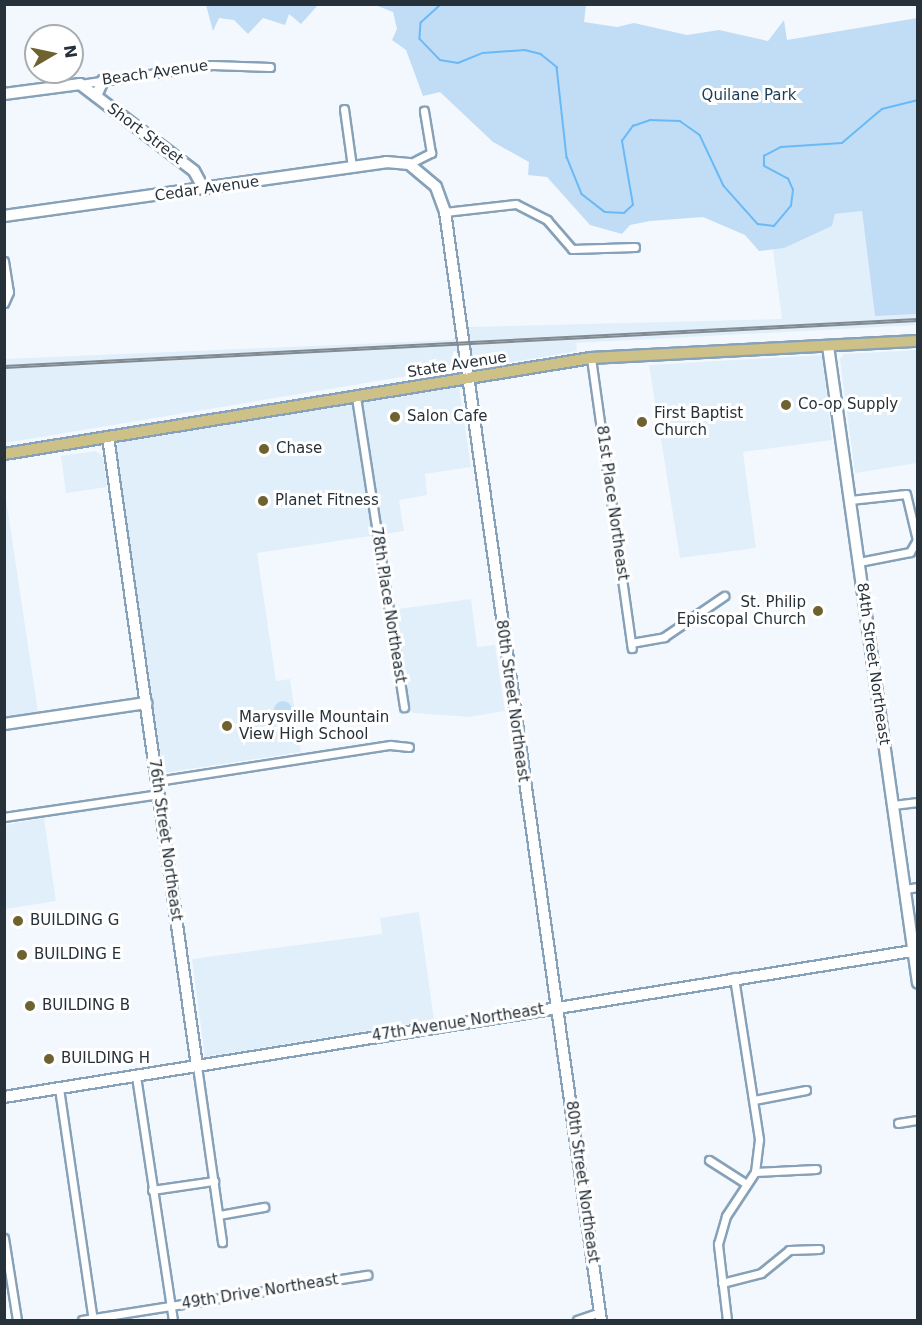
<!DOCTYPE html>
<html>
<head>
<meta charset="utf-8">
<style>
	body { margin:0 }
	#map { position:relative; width:922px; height:1325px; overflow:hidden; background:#f3f8fe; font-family:"DejaVu Sans",sans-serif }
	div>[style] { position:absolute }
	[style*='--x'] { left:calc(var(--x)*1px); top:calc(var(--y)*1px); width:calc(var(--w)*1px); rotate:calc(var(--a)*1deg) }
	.built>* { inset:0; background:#e1effb }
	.green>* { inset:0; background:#c1ddf5 }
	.round { border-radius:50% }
	.stream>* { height:1.5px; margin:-0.75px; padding:0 0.75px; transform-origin:0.75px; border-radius:0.75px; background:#6ab9f7 }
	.roads { filter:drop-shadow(2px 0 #86a1b8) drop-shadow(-2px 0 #86a1b8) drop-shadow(0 2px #86a1b8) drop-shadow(0 -2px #86a1b8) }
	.street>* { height:7px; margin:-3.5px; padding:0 3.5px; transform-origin:3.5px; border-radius:3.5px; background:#fff }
	.secondary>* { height:10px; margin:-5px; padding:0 5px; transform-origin:5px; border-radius:5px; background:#fff }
	.primary>* { height:10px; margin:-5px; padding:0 5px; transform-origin:5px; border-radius:5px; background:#cec187 }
	.rail>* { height:4px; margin-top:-2px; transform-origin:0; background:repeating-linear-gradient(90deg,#fff 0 4.5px,#818a91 0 9px); box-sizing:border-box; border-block:2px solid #818a91 }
	.dots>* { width:16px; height:16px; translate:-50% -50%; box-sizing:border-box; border:3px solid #fff; border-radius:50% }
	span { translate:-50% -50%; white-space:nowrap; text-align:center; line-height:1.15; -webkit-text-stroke:6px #fff; paint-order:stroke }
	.street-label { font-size:15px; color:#26313a }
	.park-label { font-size:15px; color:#1a3b55 }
	.poi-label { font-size:15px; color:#26313a }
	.left { translate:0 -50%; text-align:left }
	.right { translate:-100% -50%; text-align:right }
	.frame { position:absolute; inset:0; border:6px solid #26313a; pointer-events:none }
	.north { position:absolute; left:24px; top:24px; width:60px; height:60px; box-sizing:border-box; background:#fff; border:2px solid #a8adb0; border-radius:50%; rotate:81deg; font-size:16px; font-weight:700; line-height:24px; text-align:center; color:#26313a }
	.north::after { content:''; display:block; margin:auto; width:21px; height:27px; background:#6e622f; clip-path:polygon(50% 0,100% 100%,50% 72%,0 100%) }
</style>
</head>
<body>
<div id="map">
	<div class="built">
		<div style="clip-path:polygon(862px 211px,875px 315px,918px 314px,917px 325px,576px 343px,577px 351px,478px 368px,468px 346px,453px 352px,456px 368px,5px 443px,4px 359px,452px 340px,466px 327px,782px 319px,773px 250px,832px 226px,835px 214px)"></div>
		<div style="clip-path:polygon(917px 350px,917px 463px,855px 473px,840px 359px,844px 354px)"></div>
		<div style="clip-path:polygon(822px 355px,832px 440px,743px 452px,756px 548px,680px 558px,649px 365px)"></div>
		<div style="clip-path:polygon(459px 387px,471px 467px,425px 474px,427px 495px,399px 500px,404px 531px,257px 553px,276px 681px,290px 679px,301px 752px,163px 773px,116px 446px,120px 441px)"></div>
		<div style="clip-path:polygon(95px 451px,103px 456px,107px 487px,66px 493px,61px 456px)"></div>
		<div style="clip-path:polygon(5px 492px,38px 712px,5px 717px,4px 717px)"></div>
		<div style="clip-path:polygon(471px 599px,477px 647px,495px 645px,505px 711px,469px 717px,413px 713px,407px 706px,391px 610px)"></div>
		<div style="clip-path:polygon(44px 818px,56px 901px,5px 909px,5px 825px)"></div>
		<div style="clip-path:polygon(419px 912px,434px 1020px,205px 1057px,192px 959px,382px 934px,380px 918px)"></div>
	</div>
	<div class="green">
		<div style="clip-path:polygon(206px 5px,318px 5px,301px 24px,289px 14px,285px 25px,263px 18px,248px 34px,234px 20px,219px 18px,213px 31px)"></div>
		<div style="clip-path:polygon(375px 5px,586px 5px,584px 22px,617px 27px,634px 23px,687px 35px,719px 30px,768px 41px,784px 20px,787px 40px,917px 18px,917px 314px,875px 316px,862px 211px,835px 214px,832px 226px,784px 248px,759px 251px,745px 235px,703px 217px,650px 221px,630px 225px,622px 234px,590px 225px,547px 177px,528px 175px,529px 162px,493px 142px,440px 92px,423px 96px,406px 50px,392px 40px,397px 29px,393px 12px)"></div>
		<div class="round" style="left:274px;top:701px;width:18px;height:18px"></div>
	</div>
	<div class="stream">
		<div style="--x:442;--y:4;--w:28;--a:138"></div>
		<div style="--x:421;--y:23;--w:16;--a:94"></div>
		<div style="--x:420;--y:39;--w:29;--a:46"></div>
		<div style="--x:440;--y:60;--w:18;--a:9"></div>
		<div style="--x:458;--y:63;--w:27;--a:-22"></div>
		<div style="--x:483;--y:53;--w:42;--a:-4.1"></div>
		<div style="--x:525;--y:50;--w:16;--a:14"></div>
		<div style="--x:541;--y:54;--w:21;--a:39"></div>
		<div style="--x:557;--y:67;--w:91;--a:83.7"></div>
		<div style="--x:567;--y:157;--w:40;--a:68"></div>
		<div style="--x:582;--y:194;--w:29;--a:38"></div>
		<div style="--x:605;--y:212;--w:19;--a:3"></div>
		<div style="--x:624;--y:213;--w:12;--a:-42"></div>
		<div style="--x:633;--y:205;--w:65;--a:-99.8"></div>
		<div style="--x:622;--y:141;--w:19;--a:-54"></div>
		<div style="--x:633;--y:126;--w:18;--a:-19"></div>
		<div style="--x:650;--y:120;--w:30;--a:2"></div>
		<div style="--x:680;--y:121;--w:24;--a:35"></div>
		<div style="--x:700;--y:135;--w:56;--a:64.8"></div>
		<div style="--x:724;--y:186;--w:51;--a:48.2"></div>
		<div style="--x:758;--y:224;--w:16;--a:7"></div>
		<div style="--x:774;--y:226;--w:26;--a:-50"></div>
		<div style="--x:791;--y:206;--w:16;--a:-83"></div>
		<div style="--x:793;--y:190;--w:12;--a:-114"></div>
		<div style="--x:788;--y:179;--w:27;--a:-152"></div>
		<div style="--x:764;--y:166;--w:10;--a:-90"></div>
		<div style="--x:764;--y:156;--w:19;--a:-28"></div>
		<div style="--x:781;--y:147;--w:61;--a:-3.8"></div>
		<div style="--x:842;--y:143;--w:52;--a:-40.4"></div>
		<div style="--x:882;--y:109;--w:37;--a:-14"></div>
	</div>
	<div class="roads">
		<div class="street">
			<div style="--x:80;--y:84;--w:133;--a:-8.2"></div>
			<div style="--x:212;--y:65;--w:58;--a:2"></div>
			<div style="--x:344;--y:109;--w:59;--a:82.1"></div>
			<div style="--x:409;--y:164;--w:25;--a:-27"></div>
			<div style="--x:431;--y:153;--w:43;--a:-99.5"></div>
			<div style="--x:445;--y:212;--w:71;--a:-6.4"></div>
			<div style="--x:516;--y:204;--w:35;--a:27"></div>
			<div style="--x:547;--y:220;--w:38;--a:49"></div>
			<div style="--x:572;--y:249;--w:63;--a:-1.8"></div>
			<div style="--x:4;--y:261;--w:31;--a:81"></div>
			<div style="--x:9;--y:292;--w:12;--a:114"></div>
			<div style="--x:591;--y:358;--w:293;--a:82"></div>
			<div style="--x:356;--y:397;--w:314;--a:81.2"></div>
			<div style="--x:850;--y:500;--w:56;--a:-6.1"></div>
			<div style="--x:906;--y:494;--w:47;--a:76.6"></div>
			<div style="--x:917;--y:540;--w:14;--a:120"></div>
			<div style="--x:910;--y:552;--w:52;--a:168.9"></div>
			<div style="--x:631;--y:643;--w:34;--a:-10"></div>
			<div style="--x:664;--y:637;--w:73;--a:-34.3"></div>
			<div style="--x:157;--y:781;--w:236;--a:-8.8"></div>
			<div style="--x:390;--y:745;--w:19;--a:6"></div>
			<div style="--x:893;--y:805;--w:25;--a:-7"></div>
			<div style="--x:4;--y:817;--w:157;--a:-8.4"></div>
			<div style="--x:905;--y:889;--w:13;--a:-9"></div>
			<div style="--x:197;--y:1066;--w:178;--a:81.9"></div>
			<div style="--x:136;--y:1076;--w:247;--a:81.4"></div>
			<div style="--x:59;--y:1088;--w:234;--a:81.7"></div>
			<div style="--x:754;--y:1100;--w:53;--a:-10.9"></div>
			<div style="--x:898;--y:1123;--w:20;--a:-9"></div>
			<div style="--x:709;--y:1160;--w:43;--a:32.6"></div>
			<div style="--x:755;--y:1172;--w:61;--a:-2.8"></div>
			<div style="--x:152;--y:1190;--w:63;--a:-8.3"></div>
			<div style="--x:219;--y:1215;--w:46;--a:-10.1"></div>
			<div style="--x:4;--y:1238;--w:83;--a:81"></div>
			<div style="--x:722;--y:1283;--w:40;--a:-14.4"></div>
			<div style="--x:761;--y:1273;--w:36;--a:-39"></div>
			<div style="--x:789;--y:1250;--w:30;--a:-2"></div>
			<div style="--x:82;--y:1320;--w:289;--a:-9"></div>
			<div style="--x:577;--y:1320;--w:24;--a:-19"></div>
			<div style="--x:727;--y:1320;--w:77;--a:-96.8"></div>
			<div style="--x:718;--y:1244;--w:29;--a:-74"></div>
			<div style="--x:726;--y:1216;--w:53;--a:-56.6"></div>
			<div style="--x:755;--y:1172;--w:33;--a:-83"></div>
			<div style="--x:759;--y:1139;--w:164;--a:-98.8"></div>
		</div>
		<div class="secondary">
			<div style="--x:4;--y:94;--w:77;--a:-7.5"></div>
			<div style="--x:80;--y:84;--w:143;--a:37.3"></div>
			<div style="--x:194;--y:171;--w:21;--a:61"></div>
			<div style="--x:96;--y:96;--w:17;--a:-66"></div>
			<div style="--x:4;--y:216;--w:386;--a:-8"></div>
			<div style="--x:386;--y:162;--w:23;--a:5"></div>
			<div style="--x:409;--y:164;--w:35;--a:40"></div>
			<div style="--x:436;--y:187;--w:27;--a:70"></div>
			<div style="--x:445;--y:212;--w:1119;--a:81.99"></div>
			<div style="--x:828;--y:346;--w:643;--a:81.96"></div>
			<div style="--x:108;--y:437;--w:635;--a:81.95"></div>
			<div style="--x:4;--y:724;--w:144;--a:-8.4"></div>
			<div style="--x:4;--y:1097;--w:920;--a:-9.13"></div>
		</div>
		<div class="primary">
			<div style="--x:4;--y:454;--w:595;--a:-9.29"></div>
			<div style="--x:591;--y:358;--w:327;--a:-3"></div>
		</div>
	</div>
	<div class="rail">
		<div style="--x:4;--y:367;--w:915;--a:-2.94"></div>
	</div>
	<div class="dots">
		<div style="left:786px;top:405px;background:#6e622f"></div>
		<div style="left:395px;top:417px;background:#6e622f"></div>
		<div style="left:642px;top:422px;background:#6e622f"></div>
		<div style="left:264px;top:449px;background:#6e622f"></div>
		<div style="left:263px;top:501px;background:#6e622f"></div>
		<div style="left:818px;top:611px;background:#6e622f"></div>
		<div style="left:227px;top:726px;background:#6e622f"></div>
		<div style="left:18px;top:921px;background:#6e622f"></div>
		<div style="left:22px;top:955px;background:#6e622f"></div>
		<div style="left:30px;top:1006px;background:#6e622f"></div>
		<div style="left:49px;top:1059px;background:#6e622f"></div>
	</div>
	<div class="street-label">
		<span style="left:155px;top:73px;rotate:-8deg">Beach Avenue</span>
		<span style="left:145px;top:134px;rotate:37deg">Short Street</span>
		<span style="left:207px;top:189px;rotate:-8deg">Cedar Avenue</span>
		<span style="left:457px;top:365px;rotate:-9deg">State Avenue</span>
		<span style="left:612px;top:503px;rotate:82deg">81st Place Northeast</span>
		<span style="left:388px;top:605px;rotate:81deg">78th Place Northeast</span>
		<span style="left:873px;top:664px;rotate:82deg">84th Street Northeast</span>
		<span style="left:512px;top:701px;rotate:82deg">80th Street Northeast</span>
		<span style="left:165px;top:840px;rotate:82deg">76th Street Northeast</span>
		<span style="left:458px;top:1023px;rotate:-9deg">47th Avenue Northeast</span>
		<span style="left:582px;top:1182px;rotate:82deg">80th Street Northeast</span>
		<span style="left:260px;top:1292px;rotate:-9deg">49th Drive Northeast</span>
	</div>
	<div class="park-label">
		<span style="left:749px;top:96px">Quilane Park</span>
	</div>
	<div class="poi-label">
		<span class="left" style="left:798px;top:405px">Co-op Supply</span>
		<span class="left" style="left:654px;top:422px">First Baptist<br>Church</span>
		<span class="left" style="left:407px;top:417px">Salon Cafe</span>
		<span class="left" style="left:276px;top:449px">Chase</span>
		<span class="left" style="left:275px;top:501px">Planet Fitness</span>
		<span class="right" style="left:806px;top:611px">St. Philip<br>Episcopal Church</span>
		<span class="left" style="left:239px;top:726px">Marysville Mountain<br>View High School</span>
		<span class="left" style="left:30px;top:921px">BUILDING G</span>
		<span class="left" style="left:34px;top:955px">BUILDING E</span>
		<span class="left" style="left:42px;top:1006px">BUILDING B</span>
		<span class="left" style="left:61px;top:1059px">BUILDING H</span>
	</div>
	<div class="frame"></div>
	<div class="north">N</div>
</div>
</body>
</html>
